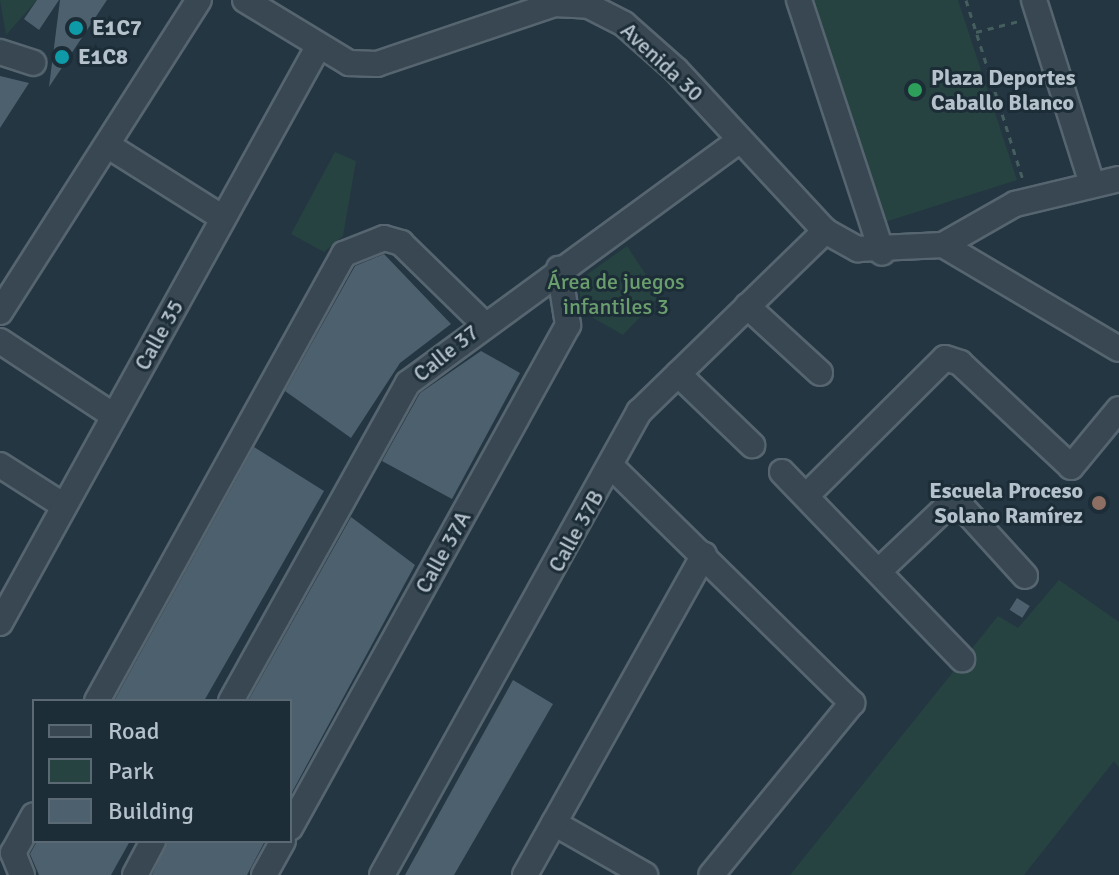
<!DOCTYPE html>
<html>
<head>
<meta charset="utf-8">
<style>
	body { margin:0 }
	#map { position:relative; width:1119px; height:875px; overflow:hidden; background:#243642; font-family:Signika,sans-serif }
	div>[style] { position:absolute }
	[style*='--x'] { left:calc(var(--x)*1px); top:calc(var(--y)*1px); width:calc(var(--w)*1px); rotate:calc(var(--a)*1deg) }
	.green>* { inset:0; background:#264341 }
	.building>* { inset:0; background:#4d606d; transform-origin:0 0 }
	.path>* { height:3px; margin-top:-1.5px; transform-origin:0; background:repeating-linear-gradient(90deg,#445f5d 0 6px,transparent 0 12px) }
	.roads { filter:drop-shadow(2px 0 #56656f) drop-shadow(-2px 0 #56656f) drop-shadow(0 2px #56656f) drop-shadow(0 -2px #56656f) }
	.minor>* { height:24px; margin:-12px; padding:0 12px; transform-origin:12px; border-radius:12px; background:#384752 }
	.dots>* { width:22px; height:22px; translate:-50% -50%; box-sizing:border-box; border:4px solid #1d2d37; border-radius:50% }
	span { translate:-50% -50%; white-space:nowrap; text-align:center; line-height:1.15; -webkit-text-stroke:6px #1d2d37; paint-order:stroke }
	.poi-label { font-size:22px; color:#b5c2cc; font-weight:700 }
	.left { translate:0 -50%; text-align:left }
	.right { translate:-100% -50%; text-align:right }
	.street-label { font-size:22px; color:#b5c2cc }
	.park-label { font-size:22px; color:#6b9e6d }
	.legend { position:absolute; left:32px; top:699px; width:260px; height:144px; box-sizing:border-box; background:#1d2d37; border:2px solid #5a6973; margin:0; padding:10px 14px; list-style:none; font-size:24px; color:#b5c2cc }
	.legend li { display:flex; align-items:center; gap:16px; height:40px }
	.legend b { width:40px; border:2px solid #5a6973 }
</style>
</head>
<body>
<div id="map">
	<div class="green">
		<div style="clip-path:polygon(0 0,37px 0,6px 35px)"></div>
		<div style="clip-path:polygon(812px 0,958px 0,1017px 180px,885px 222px)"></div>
		<div style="clip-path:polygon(335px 152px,356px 161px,343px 236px,324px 252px,291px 234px)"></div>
		<div style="clip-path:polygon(627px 246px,660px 296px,623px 335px,581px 311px,579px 280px)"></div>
		<div style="clip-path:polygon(1059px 580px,1119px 622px,1119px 768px,1114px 761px,1024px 875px,790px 875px,998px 616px,1018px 628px)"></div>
	</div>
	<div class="building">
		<div style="clip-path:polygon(37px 0,59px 0,39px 30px,24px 19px)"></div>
		<div style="clip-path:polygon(60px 0,107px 0,49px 87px)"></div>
		<div style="clip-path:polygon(0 76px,29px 83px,0 128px)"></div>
		<div style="clip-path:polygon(384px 254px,451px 324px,400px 363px,351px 438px,285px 391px,355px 266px)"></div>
		<div style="clip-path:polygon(481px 351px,520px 373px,452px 499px,382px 461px,420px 393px)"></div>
		<div style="clip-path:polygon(254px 447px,324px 491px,204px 701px,114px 701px)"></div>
		<div style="clip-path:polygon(351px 517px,415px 565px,290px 796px,290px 701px,248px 701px)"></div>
		<div style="left:1017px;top:598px;width:15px;height:14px;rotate:32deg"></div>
		<div style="clip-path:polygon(513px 680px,553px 704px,454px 875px,405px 875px)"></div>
		<div style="clip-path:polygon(37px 841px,130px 841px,111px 875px,39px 875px,30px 854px)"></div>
		<div style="clip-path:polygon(168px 841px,265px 841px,247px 875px,152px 875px)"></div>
	</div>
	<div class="path">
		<div style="--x:966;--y:0;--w:189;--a:72.4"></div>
		<div style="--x:976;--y:32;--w:44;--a:-14.3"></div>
	</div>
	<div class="roads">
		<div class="minor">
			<div style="--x:245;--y:0;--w:122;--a:31.2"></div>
			<div style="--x:349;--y:63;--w:28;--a:2"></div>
			<div style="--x:377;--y:64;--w:187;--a:-18.7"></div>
			<div style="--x:554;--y:4;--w:35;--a:3"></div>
			<div style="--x:589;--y:6;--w:39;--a:27"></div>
			<div style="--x:624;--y:24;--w:69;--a:41.5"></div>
			<div style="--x:676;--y:70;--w:219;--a:47.2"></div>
			<div style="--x:825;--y:231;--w:38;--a:29"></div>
			<div style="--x:858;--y:249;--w:85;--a:-2.7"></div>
			<div style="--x:943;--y:245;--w:83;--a:-29.7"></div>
			<div style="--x:1015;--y:204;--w:107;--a:-13.5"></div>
			<div style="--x:799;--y:0;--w:266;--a:71.8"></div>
			<div style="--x:1034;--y:0;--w:193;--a:72.5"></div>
			<div style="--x:0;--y:52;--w:35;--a:18"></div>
			<div style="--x:107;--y:145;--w:137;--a:32.2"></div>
			<div style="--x:943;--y:245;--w:204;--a:30.6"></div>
			<div style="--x:747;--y:306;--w:99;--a:42.5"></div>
			<div style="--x:0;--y:312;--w:370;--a:-57.5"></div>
			<div style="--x:0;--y:341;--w:136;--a:33.3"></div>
			<div style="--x:678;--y:374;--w:103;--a:43.8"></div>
			<div style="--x:0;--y:465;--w:76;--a:32.6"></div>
			<div style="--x:612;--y:467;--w:337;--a:44.5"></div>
			<div style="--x:852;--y:703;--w:222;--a:129.3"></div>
			<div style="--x:782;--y:472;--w:260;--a:46.1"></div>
			<div style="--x:807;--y:495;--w:194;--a:-44.8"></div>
			<div style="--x:945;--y:358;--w:16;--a:18"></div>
			<div style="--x:960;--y:363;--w:152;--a:43.1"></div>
			<div style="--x:1071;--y:467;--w:75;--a:-50.4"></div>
			<div style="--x:879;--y:571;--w:105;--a:-43.5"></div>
			<div style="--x:955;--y:499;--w:104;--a:47.7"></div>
			<div style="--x:0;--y:623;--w:658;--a:-61.1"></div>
			<div style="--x:97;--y:701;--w:511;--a:-61.08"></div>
			<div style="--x:344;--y:254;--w:43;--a:-21.8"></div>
			<div style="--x:384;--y:238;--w:18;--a:16"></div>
			<div style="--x:401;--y:243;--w:115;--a:44.3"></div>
			<div style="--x:231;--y:701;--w:364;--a:-60.9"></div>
			<div style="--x:408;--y:383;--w:411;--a:-36.2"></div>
			<div style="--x:554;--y:823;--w:105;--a:29.7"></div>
			<div style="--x:290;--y:828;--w:575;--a:-61.07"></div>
			<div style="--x:568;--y:325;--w:57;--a:-99.1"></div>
			<div style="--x:22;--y:875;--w:24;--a:-112"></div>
			<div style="--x:13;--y:853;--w:43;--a:-61.1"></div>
			<div style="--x:135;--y:875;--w:38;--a:-62"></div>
			<div style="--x:264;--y:875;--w:39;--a:-61"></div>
			<div style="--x:382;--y:875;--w:530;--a:-60.97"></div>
			<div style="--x:639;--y:412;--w:260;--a:-44.2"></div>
			<div style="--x:525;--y:875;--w:367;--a:-60.8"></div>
		</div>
	</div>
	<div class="dots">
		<div style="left:76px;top:28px;background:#0f9aa8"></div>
		<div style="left:62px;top:57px;background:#0f9aa8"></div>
		<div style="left:915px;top:90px;background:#2e9e5b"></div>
		<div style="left:1099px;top:503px;background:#8d6e63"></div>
	</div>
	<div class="poi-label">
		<span class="left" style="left:92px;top:28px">E1C7</span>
		<span class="left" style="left:78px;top:57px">E1C8</span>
		<span class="left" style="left:931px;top:90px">Plaza Deportes<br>Caballo Blanco</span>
		<span class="right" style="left:1083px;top:503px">Escuela Proceso<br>Solano Ramírez</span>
	</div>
	<div class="street-label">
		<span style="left:662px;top:62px;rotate:43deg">Avenida 30</span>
		<span style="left:159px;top:335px;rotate:-61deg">Calle 35</span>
		<span style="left:446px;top:353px;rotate:-39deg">Calle 37</span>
		<span style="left:576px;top:531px;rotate:-61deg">Calle 37B</span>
		<span style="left:443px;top:552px;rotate:-61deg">Calle 37A</span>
	</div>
	<div class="park-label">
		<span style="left:616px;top:294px">Área de juegos<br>infantiles 3</span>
	</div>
	<ul class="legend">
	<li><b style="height:10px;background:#384752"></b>Road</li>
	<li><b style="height:22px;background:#264341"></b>Park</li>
	<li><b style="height:22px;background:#4d606d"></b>Building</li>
	</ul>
</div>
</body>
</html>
